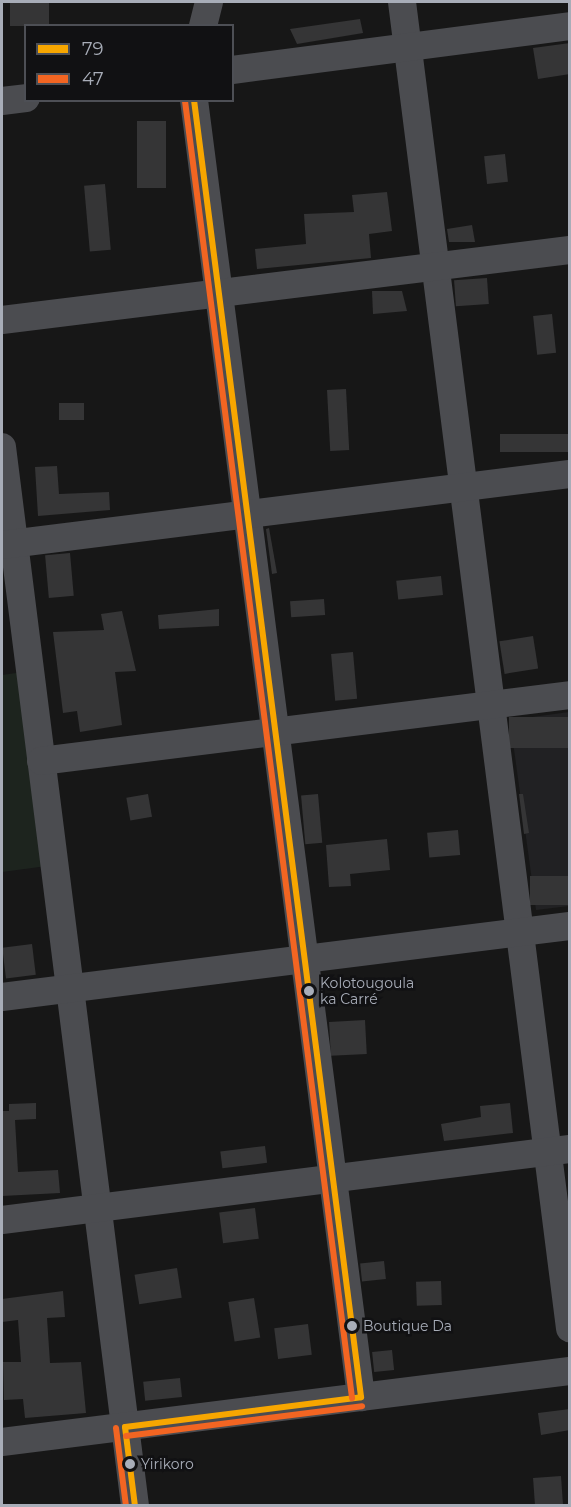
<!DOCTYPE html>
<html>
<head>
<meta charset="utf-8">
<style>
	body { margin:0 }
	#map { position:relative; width:571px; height:1507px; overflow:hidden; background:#171717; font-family:Montserrat,sans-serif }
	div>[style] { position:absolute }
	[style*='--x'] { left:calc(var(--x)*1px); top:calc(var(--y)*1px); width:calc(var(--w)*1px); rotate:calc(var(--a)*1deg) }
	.built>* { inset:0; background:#212123 }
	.green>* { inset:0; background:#1d241e }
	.building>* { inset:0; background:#353536; transform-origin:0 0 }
	.minor>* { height:28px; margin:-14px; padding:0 14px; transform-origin:14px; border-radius:14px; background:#4b4c50 }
	.bus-1>* { height:6px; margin:-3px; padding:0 3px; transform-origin:3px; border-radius:3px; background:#f7a600 }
	.bus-2>* { height:6px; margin:-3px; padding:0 3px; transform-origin:3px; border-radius:3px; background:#f26522 }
	.dots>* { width:16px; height:16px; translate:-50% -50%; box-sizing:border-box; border:3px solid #111113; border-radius:50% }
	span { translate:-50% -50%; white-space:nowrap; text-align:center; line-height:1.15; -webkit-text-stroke:5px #111113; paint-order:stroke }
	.bus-label { font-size:14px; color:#a8adb8 }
	.left { translate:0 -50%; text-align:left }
	.frame { position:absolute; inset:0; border:3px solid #a8adb8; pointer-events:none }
	.legend { position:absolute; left:24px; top:24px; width:210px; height:78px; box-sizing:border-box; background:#111113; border:2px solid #4d4f55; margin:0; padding:8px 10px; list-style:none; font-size:18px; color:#a8adb8 }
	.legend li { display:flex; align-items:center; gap:12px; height:30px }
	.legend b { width:30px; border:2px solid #4d4f55 }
</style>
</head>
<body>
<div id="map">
	<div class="built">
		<div style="clip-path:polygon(569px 712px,569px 906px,536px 910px,510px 720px)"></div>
	</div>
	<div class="green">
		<div style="clip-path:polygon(23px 672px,47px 866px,2px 872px,2px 675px)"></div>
	</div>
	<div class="building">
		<div style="left:10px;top:2px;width:39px;height:24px"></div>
		<div style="clip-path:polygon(360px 19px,363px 33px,297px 44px,290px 29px)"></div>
		<div style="clip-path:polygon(570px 43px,570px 74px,538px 79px,533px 48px)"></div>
		<div style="left:166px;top:121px;width:67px;height:29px;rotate:90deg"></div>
		<div style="left:505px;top:154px;width:28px;height:21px;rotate:84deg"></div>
		<div style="left:105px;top:184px;width:66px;height:21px;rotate:85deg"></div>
		<div style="clip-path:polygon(387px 192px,392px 231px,369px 234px,371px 258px,257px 269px,255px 249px,306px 244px,304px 214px,354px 212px,352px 195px)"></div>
		<div style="clip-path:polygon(472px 225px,475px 242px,449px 242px,447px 229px)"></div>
		<div style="left:487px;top:278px;width:26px;height:33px;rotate:86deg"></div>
		<div style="clip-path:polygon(372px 291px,402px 291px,407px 311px,373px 314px)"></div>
		<div style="left:552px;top:314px;width:39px;height:19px;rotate:84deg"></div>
		<div style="left:346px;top:389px;width:61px;height:19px;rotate:87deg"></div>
		<div style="left:84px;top:403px;width:17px;height:25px;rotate:90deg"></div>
		<div style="left:570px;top:434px;width:18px;height:70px;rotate:90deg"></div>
		<div style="clip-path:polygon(57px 466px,59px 494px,109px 492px,110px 510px,38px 516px,35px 467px)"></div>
		<div style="clip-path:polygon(269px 528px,277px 573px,272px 574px,266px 529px)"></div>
		<div style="left:70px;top:553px;width:43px;height:25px;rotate:85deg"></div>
		<div style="left:441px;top:576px;width:19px;height:45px;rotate:84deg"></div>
		<div style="left:324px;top:599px;width:16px;height:34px;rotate:86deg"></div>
		<div style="clip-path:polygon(219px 609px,219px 626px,159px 629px,158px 615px)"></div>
		<div style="clip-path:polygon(122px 611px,136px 671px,115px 672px,122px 725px,80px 732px,77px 711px,63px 713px,53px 632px,104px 630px,101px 614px)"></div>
		<div style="left:533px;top:636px;width:33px;height:34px;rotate:81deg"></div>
		<div style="left:353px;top:652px;width:47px;height:22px;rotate:85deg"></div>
		<div style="left:570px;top:717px;width:31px;height:61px;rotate:90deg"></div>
		<div style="left:148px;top:794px;width:23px;height:22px;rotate:80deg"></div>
		<div style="left:318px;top:794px;width:49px;height:17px;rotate:85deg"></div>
		<div style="clip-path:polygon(519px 794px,523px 794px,529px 833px,524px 834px)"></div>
		<div style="left:458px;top:830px;width:25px;height:31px;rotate:85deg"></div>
		<div style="clip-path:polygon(387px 839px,390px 870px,350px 874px,351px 886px,329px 887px,326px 845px)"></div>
		<div style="left:570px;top:876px;width:29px;height:40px;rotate:90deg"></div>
		<div style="left:32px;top:944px;width:31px;height:30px;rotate:83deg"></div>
		<div style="left:365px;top:1020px;width:34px;height:36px;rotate:87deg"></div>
		<div style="clip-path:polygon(36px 1103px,36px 1119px,15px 1120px,18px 1172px,58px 1170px,60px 1193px,2px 1196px,2px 1111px,9px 1111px,9px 1104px)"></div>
		<div style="clip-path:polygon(510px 1103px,513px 1133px,444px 1141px,441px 1124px,481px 1117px,480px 1106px)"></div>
		<div style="left:265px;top:1146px;width:17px;height:45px;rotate:83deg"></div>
		<div style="left:255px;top:1208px;width:31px;height:36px;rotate:83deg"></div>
		<div style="left:384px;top:1261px;width:18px;height:24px;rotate:84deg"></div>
		<div style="left:177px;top:1268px;width:30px;height:43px;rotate:81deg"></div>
		<div style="left:441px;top:1281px;width:24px;height:25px;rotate:88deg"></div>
		<div style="clip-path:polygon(63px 1291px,65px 1317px,47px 1318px,50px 1363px,81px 1362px,86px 1413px,25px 1418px,23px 1399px,4px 1400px,3px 1362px,21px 1362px,18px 1320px,2px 1322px,2px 1299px)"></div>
		<div style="left:254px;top:1298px;width:40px;height:26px;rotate:81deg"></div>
		<div style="left:308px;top:1324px;width:31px;height:34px;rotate:83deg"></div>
		<div style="left:392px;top:1350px;width:20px;height:20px;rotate:84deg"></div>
		<div style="left:180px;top:1378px;width:19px;height:37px;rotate:84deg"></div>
		<div style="clip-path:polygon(570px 1409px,570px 1430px,541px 1435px,538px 1413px)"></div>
		<div style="left:561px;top:1476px;width:30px;height:28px;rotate:86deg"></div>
	</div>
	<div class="minor">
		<div style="--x:402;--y:2;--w:1337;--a:82.78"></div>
		<div style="--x:203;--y:26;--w:25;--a:-76"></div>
		<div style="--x:232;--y:70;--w:341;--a:-7.4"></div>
		<div style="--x:194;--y:100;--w:1308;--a:82.66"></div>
		<div style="--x:2;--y:101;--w:24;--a:-7"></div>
		<div style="--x:2;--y:320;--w:572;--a:-7.03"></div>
		<div style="--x:2;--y:447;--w:1067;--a:82.84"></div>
		<div style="--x:2;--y:545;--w:572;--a:-7.13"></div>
		<div style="--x:41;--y:761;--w:533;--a:-7.11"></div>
		<div style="--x:2;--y:997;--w:572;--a:-7.13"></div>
		<div style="--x:2;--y:1220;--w:572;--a:-7.13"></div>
		<div style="--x:2;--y:1442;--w:572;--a:-7.13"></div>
	</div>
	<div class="bus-1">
		<div style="--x:194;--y:100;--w:1308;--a:82.66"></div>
		<div style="--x:125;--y:1427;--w:238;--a:-7.2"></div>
		<div style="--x:125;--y:1427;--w:80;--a:82.8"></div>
	</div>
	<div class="bus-2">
		<div style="--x:185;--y:101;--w:1308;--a:82.66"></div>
		<div style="--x:116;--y:1428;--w:79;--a:82.7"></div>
		<div style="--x:126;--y:1436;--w:238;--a:-7.2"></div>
	</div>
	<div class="dots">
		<div style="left:309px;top:991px;background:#a8adb8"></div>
		<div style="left:352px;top:1326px;background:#a8adb8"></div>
		<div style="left:130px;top:1464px;background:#a8adb8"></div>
	</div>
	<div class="bus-label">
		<span class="left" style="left:320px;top:991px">Kolotougoula<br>ka Carré</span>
		<span class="left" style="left:363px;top:1326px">Boutique Da</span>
		<span class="left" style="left:141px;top:1464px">Yirikoro</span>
	</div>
	<div class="frame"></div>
	<ul class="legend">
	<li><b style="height:8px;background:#f7a600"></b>79</li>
	<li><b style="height:8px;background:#f26522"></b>47</li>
	</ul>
</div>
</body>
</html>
